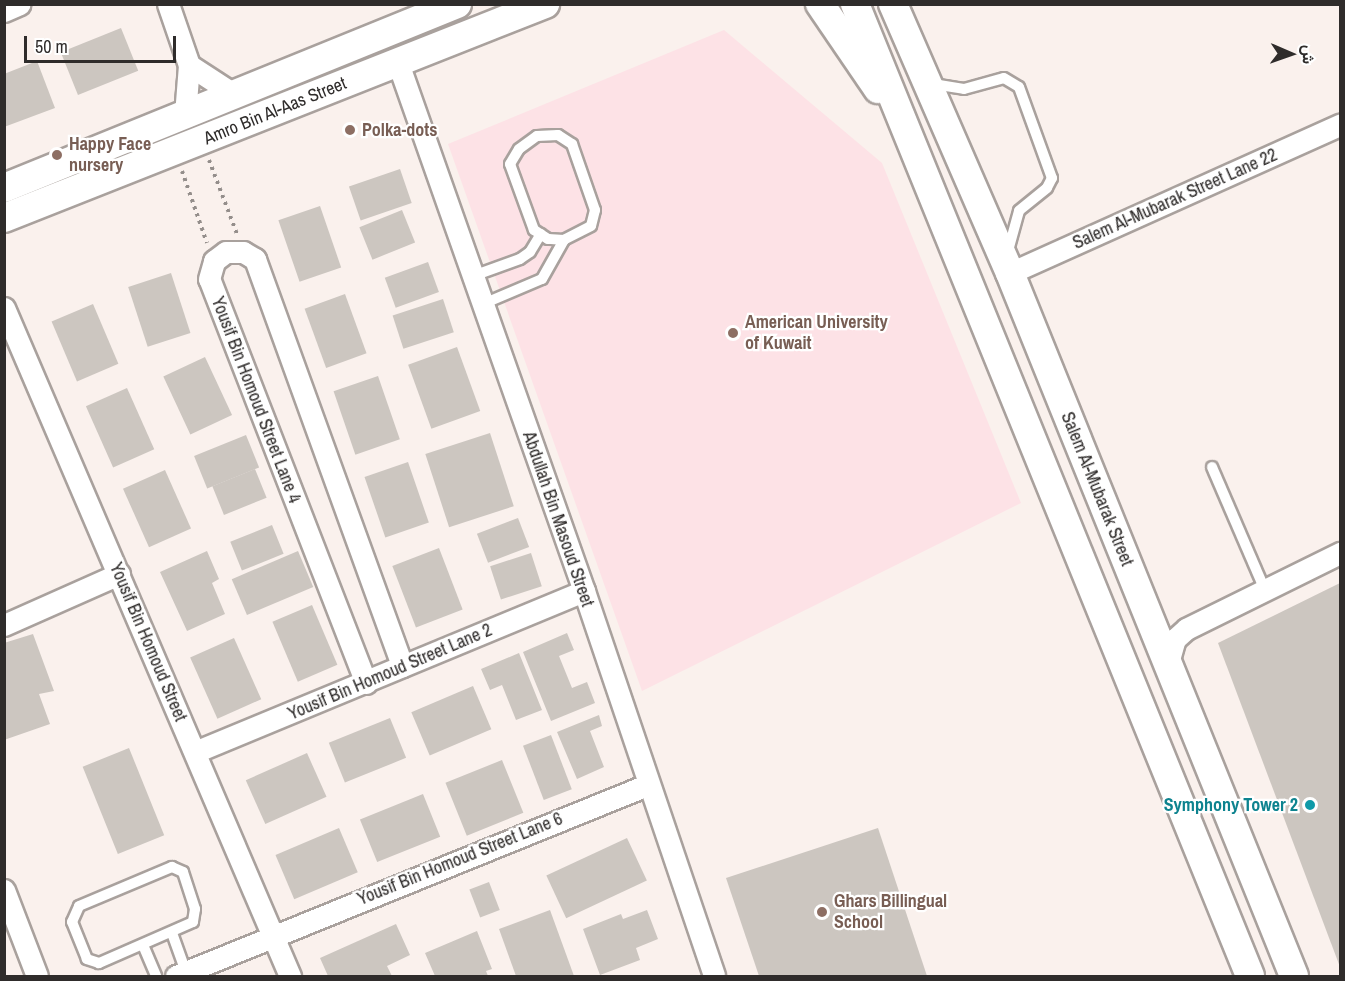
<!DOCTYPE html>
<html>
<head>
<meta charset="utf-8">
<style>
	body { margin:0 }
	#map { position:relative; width:1345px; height:981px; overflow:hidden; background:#faf1ed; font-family:"Archivo Narrow",Vazirmatn,sans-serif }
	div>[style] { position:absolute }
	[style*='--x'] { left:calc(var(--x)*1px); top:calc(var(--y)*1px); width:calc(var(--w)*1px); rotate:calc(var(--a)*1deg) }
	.education>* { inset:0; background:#fde2e6 }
	.building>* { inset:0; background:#ccc6c0; transform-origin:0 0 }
	.path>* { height:4px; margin-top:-2px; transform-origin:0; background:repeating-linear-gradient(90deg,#948e8b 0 3px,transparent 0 7.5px) }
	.roads { filter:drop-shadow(2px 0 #a9a19d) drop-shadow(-2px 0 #a9a19d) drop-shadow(0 2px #a9a19d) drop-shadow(0 -2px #a9a19d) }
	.service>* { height:10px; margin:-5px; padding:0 5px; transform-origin:5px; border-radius:5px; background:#fff }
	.minor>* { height:21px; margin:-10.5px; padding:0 10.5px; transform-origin:10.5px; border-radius:10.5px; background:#fff }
	.secondary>* { height:28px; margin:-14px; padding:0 14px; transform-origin:14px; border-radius:14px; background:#fff }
	.dots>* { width:16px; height:16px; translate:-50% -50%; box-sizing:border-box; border:3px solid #fff; border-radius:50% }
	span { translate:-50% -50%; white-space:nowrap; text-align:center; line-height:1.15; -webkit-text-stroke:4.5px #fff; paint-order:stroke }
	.street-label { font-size:18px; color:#2f2c2b }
	.education-label { font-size:18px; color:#785e54; font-weight:700 }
	.left { translate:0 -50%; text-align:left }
	.culture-label { font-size:18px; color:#0d838f; font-weight:700 }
	.right { translate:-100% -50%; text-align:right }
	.frame { position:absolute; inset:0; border:6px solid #2f2c2b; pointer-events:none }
	.north { position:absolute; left:1261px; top:24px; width:60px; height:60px; -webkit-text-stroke:4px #fff; paint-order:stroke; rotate:92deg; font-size:16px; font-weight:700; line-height:24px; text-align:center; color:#2f2c2b }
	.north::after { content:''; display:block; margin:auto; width:21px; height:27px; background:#2f2c2b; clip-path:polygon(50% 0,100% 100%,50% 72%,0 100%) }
	.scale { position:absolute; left:24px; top:36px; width:152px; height:27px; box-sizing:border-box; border:3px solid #2f2c2b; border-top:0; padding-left:8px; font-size:18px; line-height:21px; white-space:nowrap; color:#2f2c2b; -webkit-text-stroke:4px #fff; paint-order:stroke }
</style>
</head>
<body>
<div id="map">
	<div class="education">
		<div style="clip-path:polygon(724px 30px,882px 163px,1021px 503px,642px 691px,448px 144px)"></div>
	</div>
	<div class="building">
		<div style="left:121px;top:28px;width:46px;height:65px;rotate:68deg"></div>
		<div style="clip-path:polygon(37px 61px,55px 108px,4px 127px,4px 74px)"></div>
		<div style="left:400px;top:169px;width:36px;height:54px;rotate:71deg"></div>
		<div style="left:320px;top:206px;width:65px;height:44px;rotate:71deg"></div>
		<div style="left:402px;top:210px;width:35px;height:46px;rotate:68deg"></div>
		<div style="left:428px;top:262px;width:32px;height:46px;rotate:70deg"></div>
		<div style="left:171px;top:273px;width:63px;height:45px;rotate:72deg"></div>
		<div style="left:345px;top:294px;width:63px;height:43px;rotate:70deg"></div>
		<div style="left:443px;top:299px;width:35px;height:53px;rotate:72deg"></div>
		<div style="left:93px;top:304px;width:65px;height:45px;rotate:67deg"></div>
		<div style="left:457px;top:347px;width:68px;height:52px;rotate:70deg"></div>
		<div style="left:205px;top:357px;width:64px;height:46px;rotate:65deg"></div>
		<div style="left:378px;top:376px;width:67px;height:47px;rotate:71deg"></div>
		<div style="left:127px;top:388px;width:67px;height:45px;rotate:66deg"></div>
		<div style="left:490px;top:433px;width:77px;height:68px;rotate:72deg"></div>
		<div style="left:246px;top:435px;width:35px;height:56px;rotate:68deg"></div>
		<div style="left:408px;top:462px;width:64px;height:46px;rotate:71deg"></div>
		<div style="left:255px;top:469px;width:31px;height:46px;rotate:68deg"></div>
		<div style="left:165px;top:470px;width:64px;height:46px;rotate:66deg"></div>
		<div style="left:518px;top:518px;width:31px;height:44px;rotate:69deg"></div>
		<div style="left:272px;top:525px;width:31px;height:45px;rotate:68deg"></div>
		<div style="left:439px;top:548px;width:66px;height:50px;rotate:69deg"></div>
		<div style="clip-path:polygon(207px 551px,219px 579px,212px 583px,225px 614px,187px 631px,160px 572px)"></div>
		<div style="left:298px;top:551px;width:39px;height:72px;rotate:67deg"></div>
		<div style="left:531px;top:553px;width:35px;height:43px;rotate:72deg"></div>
		<div style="clip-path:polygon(1340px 583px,1340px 967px,1218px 643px)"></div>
		<div style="left:312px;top:605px;width:65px;height:43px;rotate:67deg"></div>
		<div style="clip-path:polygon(567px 633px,574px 650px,559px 656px,572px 688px,587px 682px,595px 703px,551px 721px,523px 652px)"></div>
		<div style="clip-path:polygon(33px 634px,54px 691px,39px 694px,50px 724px,4px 740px,4px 643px)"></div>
		<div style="left:234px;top:638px;width:67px;height:48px;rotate:66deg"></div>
		<div style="clip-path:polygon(519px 653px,542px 710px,516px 720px,502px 685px,490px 690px,481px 669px)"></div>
		<div style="left:473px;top:686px;width:47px;height:67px;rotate:67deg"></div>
		<div style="clip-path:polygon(599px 715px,602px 726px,590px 731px,604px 767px,577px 779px,557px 732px)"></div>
		<div style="left:390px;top:718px;width:43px;height:66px;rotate:68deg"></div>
		<div style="left:551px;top:735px;width:58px;height:30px;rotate:69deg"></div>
		<div style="left:129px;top:748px;width:94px;height:50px;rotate:68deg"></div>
		<div style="left:307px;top:753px;width:48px;height:67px;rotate:66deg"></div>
		<div style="left:502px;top:760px;width:57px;height:61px;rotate:68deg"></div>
		<div style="left:423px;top:794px;width:46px;height:68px;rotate:68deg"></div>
		<div style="left:339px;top:828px;width:48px;height:69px;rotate:67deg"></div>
		<div style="clip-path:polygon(878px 828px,927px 976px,759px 976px,726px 878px)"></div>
		<div style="left:627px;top:838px;width:47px;height:89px;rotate:65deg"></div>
		<div style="left:489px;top:882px;width:30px;height:21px;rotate:69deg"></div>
		<div style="clip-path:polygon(550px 910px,574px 976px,516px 976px,499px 929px)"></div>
		<div style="clip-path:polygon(647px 910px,658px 939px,636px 948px,640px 960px,600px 975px,583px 929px,621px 914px,623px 919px)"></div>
		<div style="clip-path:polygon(396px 924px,410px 955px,387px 966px,392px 976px,328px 976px,320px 958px)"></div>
		<div style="clip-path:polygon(477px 931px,492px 969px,486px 971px,488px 976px,435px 976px,425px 953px)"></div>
	</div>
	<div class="path">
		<div style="--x:209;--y:160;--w:79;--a:69.3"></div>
		<div style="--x:182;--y:171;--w:76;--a:70.9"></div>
	</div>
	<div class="roads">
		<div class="service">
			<div style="--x:933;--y:84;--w:31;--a:9"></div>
			<div style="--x:964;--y:89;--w:41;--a:-15.4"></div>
			<div style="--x:1004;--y:78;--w:17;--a:31"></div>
			<div style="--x:1019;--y:87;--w:97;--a:70.1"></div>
			<div style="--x:1052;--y:178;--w:11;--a:117"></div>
			<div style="--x:1047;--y:188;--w:36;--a:141"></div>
			<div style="--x:1019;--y:211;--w:41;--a:105.4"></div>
			<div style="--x:558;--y:135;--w:17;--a:33"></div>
			<div style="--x:572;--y:144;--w:70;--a:70.8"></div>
			<div style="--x:595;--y:210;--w:16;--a:104"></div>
			<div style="--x:591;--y:226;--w:30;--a:153"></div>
			<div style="--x:564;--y:240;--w:16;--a:-176"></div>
			<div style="--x:548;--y:239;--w:17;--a:-147"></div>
			<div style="--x:534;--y:230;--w:70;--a:-110"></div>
			<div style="--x:510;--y:164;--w:17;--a:-59"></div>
			<div style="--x:519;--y:149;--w:22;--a:-36"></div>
			<div style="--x:537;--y:136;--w:21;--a:-3"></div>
			<div style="--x:473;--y:276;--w:50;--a:-19.9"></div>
			<div style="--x:520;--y:259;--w:12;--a:-35"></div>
			<div style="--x:530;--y:252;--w:21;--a:-59"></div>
			<div style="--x:483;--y:304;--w:64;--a:-23"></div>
			<div style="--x:542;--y:279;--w:45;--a:-60.6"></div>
			<div style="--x:1212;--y:467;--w:134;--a:66.7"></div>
			<div style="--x:172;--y:867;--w:12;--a:24"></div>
			<div style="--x:183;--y:872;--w:39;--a:72"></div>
			<div style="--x:195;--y:909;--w:13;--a:99"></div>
			<div style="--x:193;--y:922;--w:103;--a:156.4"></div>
			<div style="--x:99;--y:963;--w:13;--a:-162"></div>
			<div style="--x:87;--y:959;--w:40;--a:-112"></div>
			<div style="--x:72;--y:922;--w:17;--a:-66"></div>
			<div style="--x:79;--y:906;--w:101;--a:-22.8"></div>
			<div style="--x:172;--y:933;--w:41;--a:70.3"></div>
			<div style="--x:143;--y:945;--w:34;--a:67"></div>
		</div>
		<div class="minor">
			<div style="--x:168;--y:4;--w:65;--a:71"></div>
			<div style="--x:189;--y:65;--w:50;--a:94.6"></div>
			<div style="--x:4;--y:11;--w:17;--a:-24"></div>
			<div style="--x:398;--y:63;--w:560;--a:70.59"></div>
			<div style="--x:584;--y:591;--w:406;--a:71.3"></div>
			<div style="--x:189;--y:65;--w:55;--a:33.1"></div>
			<div style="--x:1010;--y:273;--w:362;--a:-24.2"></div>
			<div style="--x:4;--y:308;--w:727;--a:66.82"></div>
			<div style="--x:4;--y:625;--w:126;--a:-23.9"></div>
			<div style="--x:1168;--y:663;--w:25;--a:-74"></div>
			<div style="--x:1175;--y:639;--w:15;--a:-42"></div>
			<div style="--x:1186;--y:629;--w:172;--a:-26.3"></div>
			<div style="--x:366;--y:683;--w:433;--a:-111.2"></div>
			<div style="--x:209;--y:279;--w:19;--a:-74"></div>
			<div style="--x:214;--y:261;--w:15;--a:-37"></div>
			<div style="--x:226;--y:252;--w:17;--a:0"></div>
			<div style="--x:243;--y:252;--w:14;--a:30"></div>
			<div style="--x:255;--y:259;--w:433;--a:70.1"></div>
			<div style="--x:195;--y:752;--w:421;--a:-22.5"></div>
			<div style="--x:4;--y:890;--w:92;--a:69"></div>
			<div style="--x:176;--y:976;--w:508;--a:-22.07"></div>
		</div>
		<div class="secondary">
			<div style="--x:820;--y:4;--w:103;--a:55.7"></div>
			<div style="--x:855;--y:4;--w:1049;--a:67.88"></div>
			<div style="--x:893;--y:4;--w:293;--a:66.5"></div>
			<div style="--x:1010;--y:273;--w:758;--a:68"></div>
			<div style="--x:4;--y:188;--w:489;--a:-22.1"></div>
			<div style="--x:4;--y:218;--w:582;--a:-21.58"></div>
		</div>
	</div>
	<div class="dots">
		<div style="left:350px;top:130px;background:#8d6e63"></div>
		<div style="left:57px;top:155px;background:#8d6e63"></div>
		<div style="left:733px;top:333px;background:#8d6e63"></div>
		<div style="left:1310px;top:805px;background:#0f9aa8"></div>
		<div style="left:822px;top:912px;background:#8d6e63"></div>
	</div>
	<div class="street-label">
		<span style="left:275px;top:111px;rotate:-22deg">Amro Bin Al-Aas Street</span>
		<span style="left:1175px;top:199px;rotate:-24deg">Salem Al-Mubarak Street Lane 22</span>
		<span style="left:256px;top:400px;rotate:69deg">Yousif Bin Homoud Street Lane 4</span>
		<span style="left:1097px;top:489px;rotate:68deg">Salem Al-Mubarak Street</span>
		<span style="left:558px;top:519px;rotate:71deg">Abdullah Bin Masoud Street</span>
		<span style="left:148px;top:642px;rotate:67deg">Yousif Bin Homoud Street</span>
		<span style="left:390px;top:672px;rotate:-23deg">Yousif Bin Homoud Street Lane 2</span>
		<span style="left:460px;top:859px;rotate:-22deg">Yousif Bin Homoud Street Lane 6</span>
	</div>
	<div class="education-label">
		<span class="left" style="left:362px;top:130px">Polka-dots</span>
		<span class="left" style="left:69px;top:155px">Happy Face<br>nursery</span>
		<span class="left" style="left:745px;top:333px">American University<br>of Kuwait</span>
		<span class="left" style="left:834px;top:912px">Ghars Billingual<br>School</span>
	</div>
	<div class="culture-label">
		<span class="right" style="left:1298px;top:805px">Symphony Tower 2</span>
	</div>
	<div class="frame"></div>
	<div class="north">ش</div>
	<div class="scale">50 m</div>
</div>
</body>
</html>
